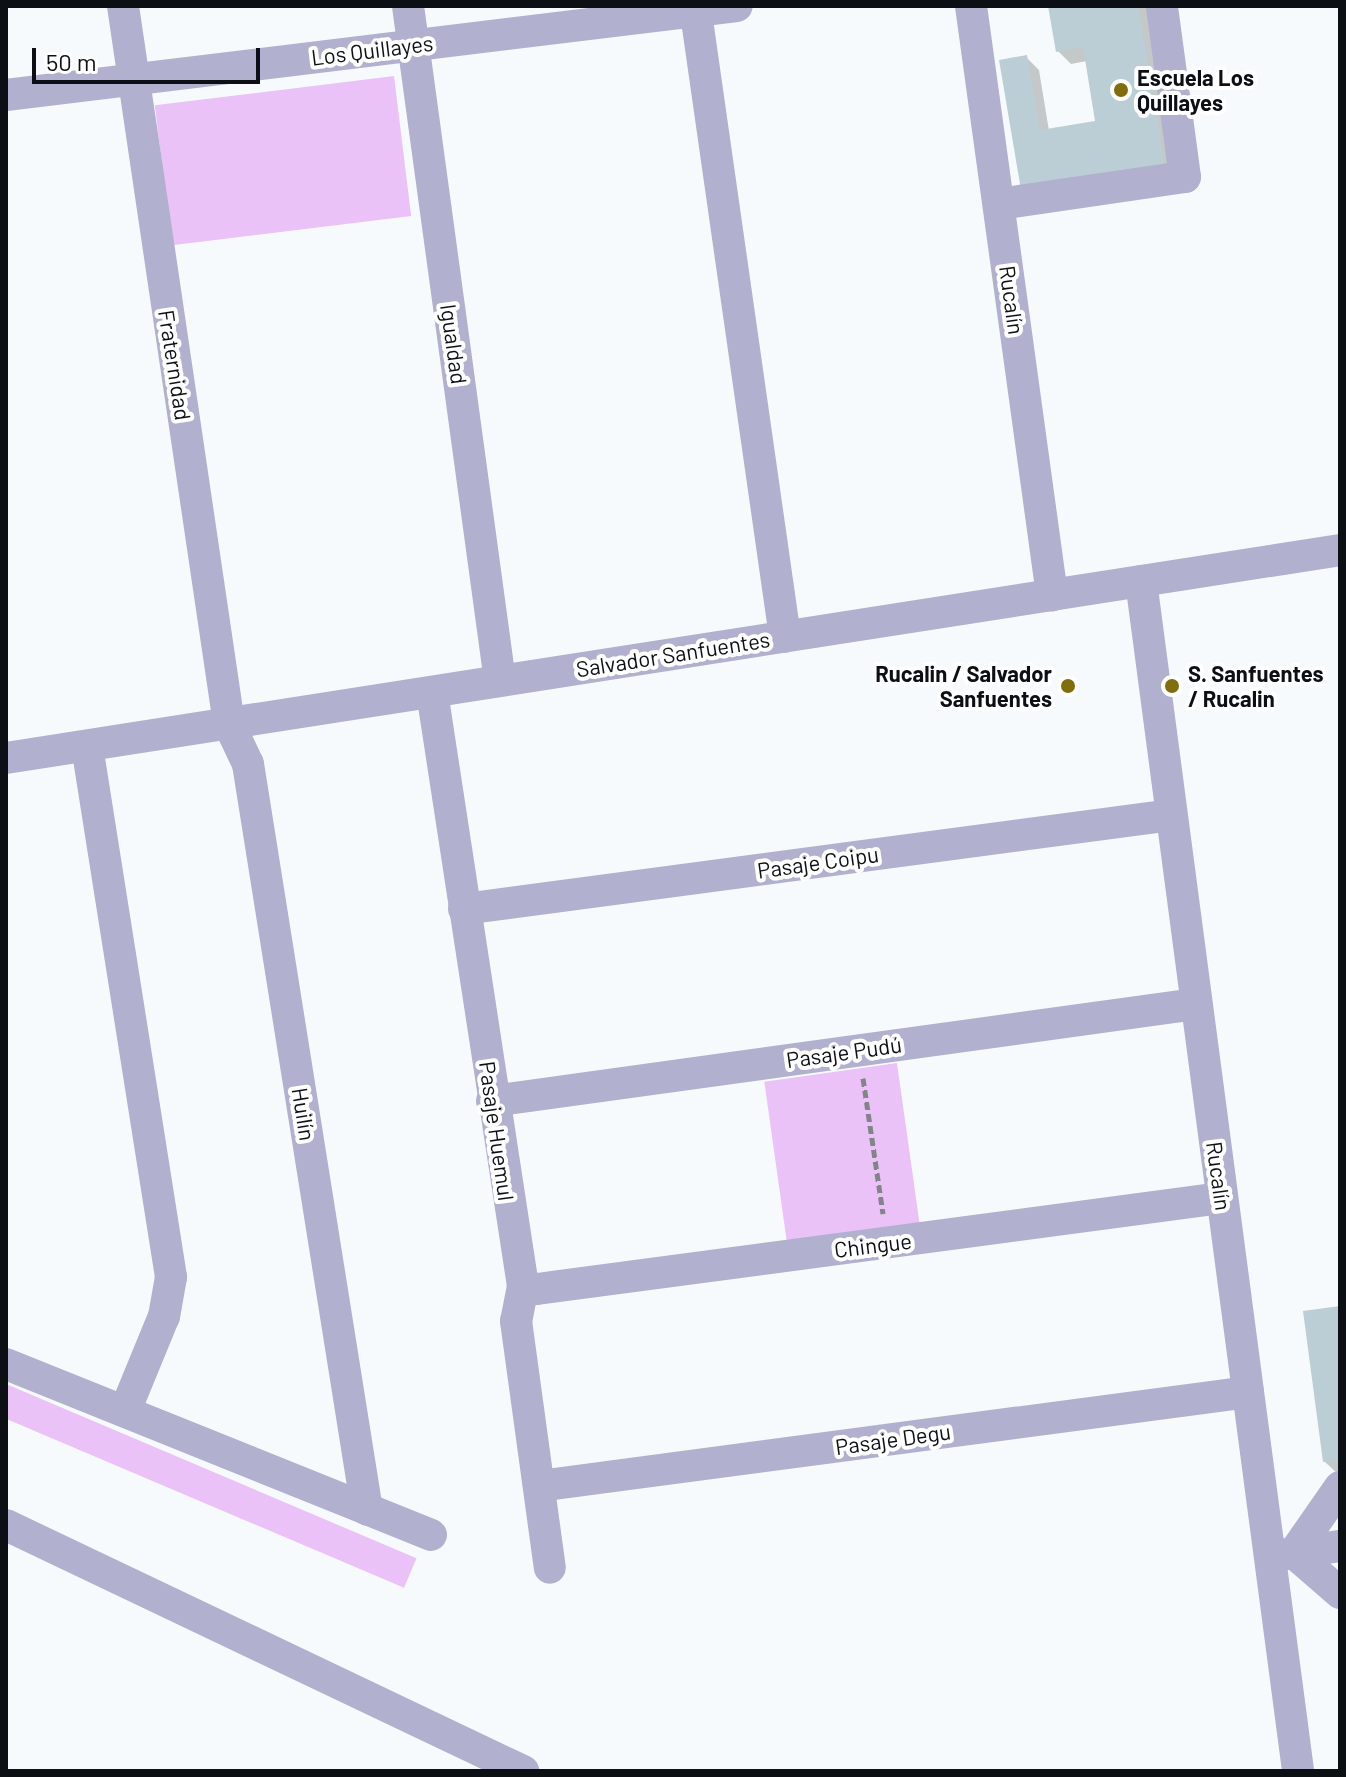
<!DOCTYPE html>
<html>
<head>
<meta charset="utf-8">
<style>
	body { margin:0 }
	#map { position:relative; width:1346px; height:1777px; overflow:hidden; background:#f7fafc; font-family:Barlow,sans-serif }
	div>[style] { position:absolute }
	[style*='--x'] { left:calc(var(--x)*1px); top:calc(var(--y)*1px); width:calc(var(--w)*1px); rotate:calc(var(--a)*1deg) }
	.green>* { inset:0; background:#eac2f7; transform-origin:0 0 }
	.shadow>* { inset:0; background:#0003 }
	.building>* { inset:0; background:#bcced5 }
	.path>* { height:5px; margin-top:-2.5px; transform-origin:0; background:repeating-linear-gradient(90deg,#828588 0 8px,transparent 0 12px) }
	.minor>* { height:32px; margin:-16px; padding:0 16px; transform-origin:16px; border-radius:16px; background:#b1b0cf }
	.dots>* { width:22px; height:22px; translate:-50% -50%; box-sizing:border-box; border:4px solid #fff; border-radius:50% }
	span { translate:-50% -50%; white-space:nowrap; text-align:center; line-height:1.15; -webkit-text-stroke:8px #fff; paint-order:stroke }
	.street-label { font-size:22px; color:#0c0f13 }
	.poi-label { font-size:22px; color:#0c0f13; font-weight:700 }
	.left { translate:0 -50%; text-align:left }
	.right { translate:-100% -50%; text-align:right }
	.frame { position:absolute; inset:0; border:8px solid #0c0f13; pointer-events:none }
	.scale { position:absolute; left:32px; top:48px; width:228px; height:36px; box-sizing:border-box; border:4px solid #0c0f13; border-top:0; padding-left:10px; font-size:24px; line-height:28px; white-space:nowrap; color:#0c0f13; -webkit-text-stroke:6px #fff; paint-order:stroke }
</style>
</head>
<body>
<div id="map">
	<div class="green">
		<div style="left:394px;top:76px;width:141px;height:241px;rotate:83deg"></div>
		<div style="left:897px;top:1063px;width:168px;height:134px;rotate:82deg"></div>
		<div style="left:6px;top:1384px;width:446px;height:32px;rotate:23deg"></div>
	</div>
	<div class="shadow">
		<div style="clip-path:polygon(1050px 6px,1148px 6px,1177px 178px,1035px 202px,1026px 57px,1039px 70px,1049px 131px,1098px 123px,1087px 61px,1071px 64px,1058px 51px)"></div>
		<div style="clip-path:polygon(1340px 1309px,1340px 1476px,1324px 1461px)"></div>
	</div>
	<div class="building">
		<div style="clip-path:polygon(1048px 6px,1138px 6px,1165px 166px,1021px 190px,999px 60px,1027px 55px,1040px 130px,1095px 121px,1083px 47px,1056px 52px)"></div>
		<div style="clip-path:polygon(1340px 1306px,1340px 1459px,1323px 1462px,1303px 1311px)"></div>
	</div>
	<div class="path">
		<div style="--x:863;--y:1078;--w:137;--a:81.6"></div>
	</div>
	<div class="minor">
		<div style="--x:123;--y:6;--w:726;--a:81.6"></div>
		<div style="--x:229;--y:724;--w:44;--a:64.6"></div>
		<div style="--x:248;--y:764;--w:755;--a:80.94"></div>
		<div style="--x:408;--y:6;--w:681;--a:82.24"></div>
		<div style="--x:695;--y:6;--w:637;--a:81.88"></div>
		<div style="--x:971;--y:6;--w:595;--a:82.17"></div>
		<div style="--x:6;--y:95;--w:736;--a:-6.94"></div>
		<div style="--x:999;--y:204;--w:188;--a:-8.3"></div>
		<div style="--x:1185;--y:177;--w:173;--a:-97.7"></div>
		<div style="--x:1141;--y:581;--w:1200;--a:82.48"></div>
		<div style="--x:432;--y:692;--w:601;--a:81.29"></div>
		<div style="--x:87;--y:746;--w:538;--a:81.01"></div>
		<div style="--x:171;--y:1277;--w:40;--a:100"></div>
		<div style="--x:164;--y:1316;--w:103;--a:112.3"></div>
		<div style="--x:6;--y:758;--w:1350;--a:-8.86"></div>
		<div style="--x:464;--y:909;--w:713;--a:-7.57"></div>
		<div style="--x:492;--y:1101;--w:711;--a:-7.85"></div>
		<div style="--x:523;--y:1286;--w:14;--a:12"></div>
		<div style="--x:537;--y:1289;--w:691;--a:-7.57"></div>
		<div style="--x:523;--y:1286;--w:36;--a:101"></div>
		<div style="--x:516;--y:1321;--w:249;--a:82.2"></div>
		<div style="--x:6;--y:1364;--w:458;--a:21.9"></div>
		<div style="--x:539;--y:1486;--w:715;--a:-7.55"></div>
		<div style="--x:1340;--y:1487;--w:80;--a:124.9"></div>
		<div style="--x:1294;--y:1553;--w:61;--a:41"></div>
		<div style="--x:6;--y:1525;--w:573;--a:25.45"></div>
		<div style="--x:1281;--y:1555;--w:60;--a:-8.7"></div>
	</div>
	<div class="dots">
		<div style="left:1121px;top:90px;background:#7f6e0b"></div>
		<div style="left:1068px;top:686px;background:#7f6e0b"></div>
		<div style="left:1172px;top:686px;background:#7f6e0b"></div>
	</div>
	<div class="street-label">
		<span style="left:372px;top:50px;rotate:-7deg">Los Quillayes</span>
		<span style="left:1012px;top:300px;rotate:82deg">Rucalín</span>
		<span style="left:454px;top:344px;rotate:82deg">Igualdad</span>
		<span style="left:175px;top:365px;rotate:81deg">Fraternidad</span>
		<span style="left:673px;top:654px;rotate:-9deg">Salvador Sanfuentes</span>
		<span style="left:818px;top:862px;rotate:-8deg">Pasaje Coipu</span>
		<span style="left:844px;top:1052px;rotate:-8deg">Pasaje Pudú</span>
		<span style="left:304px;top:1114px;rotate:81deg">Huilín</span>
		<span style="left:497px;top:1131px;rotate:82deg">Pasaje Huemul</span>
		<span style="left:1219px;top:1176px;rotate:82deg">Rucalín</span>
		<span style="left:873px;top:1245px;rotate:-7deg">Chingue</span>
		<span style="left:893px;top:1439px;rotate:-8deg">Pasaje Degu</span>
	</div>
	<div class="poi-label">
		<span class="left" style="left:1137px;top:90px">Escuela Los<br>Quillayes</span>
		<span class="right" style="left:1052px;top:686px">Rucalin / Salvador<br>Sanfuentes</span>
		<span class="left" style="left:1188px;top:686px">S. Sanfuentes<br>/ Rucalin</span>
	</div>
	<div class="frame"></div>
	<div class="scale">50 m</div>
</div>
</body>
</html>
